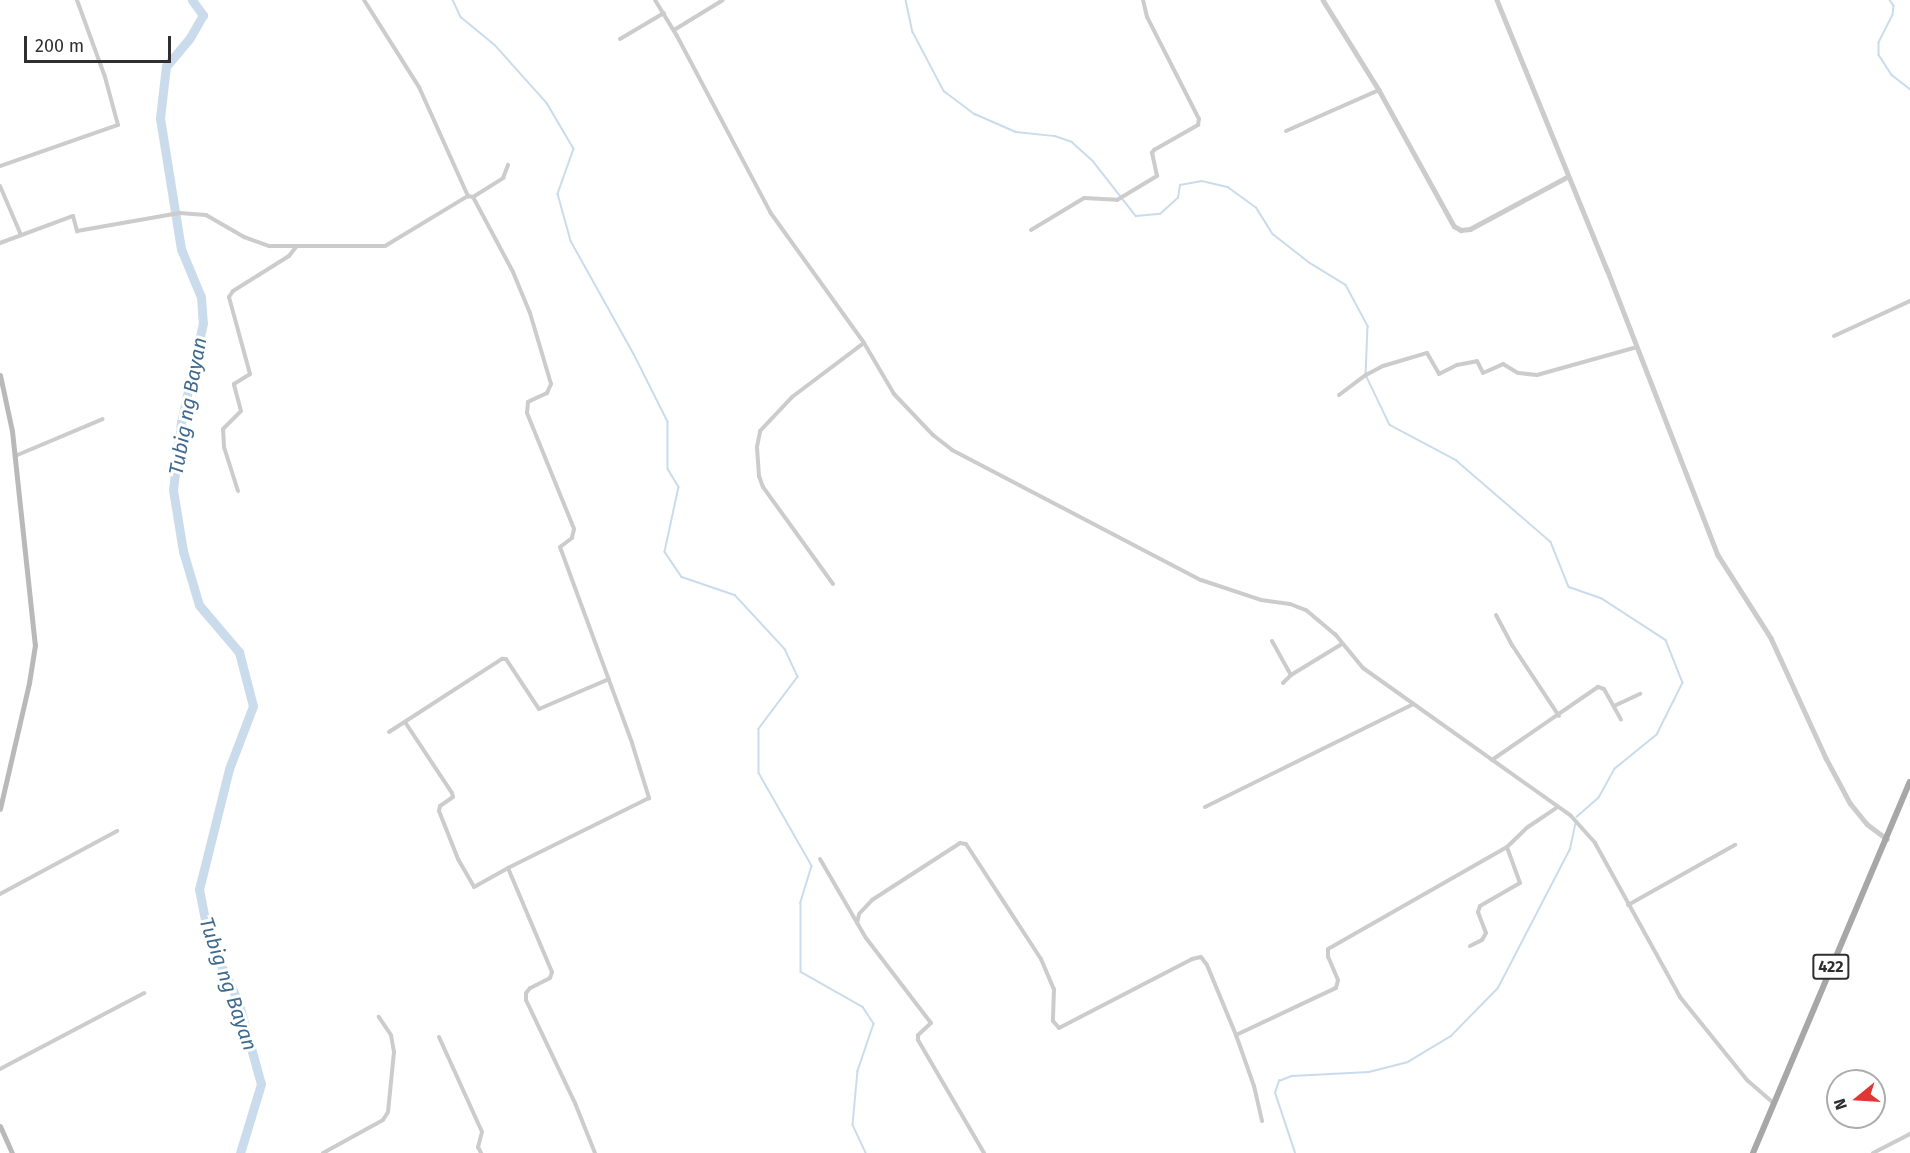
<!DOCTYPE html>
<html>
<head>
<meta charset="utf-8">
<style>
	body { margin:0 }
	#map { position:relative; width:1910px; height:1153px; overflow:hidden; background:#fff; font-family:"Fira Sans",sans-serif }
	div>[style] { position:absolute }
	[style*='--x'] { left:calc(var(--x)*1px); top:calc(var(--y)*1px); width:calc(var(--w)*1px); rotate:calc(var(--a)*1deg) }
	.stream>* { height:1.5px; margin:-0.75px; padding:0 0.75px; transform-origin:0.75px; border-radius:0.75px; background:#cadceb }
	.river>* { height:9px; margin:-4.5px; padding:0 4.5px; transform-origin:4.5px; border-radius:4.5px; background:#cadceb }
	.minor>* { height:4px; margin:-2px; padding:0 2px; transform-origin:2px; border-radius:2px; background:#ccc }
	.tertiary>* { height:4.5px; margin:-2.25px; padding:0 2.25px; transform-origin:2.25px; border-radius:2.25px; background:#ccc }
	.secondary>* { height:5px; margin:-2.5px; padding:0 2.5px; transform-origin:2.5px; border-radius:2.5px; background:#b9b9b9 }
	.primary>* { height:6px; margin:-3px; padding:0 3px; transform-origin:3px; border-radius:3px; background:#a7a7a7 }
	span { translate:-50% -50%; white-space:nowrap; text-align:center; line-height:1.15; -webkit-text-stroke:6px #fff; paint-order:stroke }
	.shield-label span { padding:2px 4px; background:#fff; border:2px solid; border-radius:4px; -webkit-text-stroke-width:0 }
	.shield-label { font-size:16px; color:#2f2f2f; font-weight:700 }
	.water-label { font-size:20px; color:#3e6a90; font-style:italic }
	.north { position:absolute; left:1826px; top:1069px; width:60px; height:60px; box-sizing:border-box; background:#fff; border:2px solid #acacac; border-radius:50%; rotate:252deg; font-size:16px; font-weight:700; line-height:24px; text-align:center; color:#2f2f2f }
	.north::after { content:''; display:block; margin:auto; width:21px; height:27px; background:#e23635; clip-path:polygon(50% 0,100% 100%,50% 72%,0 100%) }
	.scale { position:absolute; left:24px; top:36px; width:147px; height:27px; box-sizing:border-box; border:3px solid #2f2f2f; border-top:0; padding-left:8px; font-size:18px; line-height:21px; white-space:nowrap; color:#2f2f2f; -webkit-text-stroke:4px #fff; paint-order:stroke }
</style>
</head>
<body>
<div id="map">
	<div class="stream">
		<div style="--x:453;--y:0;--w:19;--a:65"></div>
		<div style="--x:461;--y:17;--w:44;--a:39.5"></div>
		<div style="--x:495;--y:45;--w:78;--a:48.1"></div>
		<div style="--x:547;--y:103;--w:53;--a:59.6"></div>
		<div style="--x:574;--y:149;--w:48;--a:109.6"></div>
		<div style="--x:558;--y:194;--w:49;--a:74.5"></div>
		<div style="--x:571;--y:241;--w:129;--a:60.9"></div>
		<div style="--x:634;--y:354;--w:76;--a:63.4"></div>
		<div style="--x:668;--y:422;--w:47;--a:90"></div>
		<div style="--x:668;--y:469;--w:21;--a:59"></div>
		<div style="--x:679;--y:487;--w:66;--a:102.2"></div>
		<div style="--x:665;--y:552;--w:30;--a:56"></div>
		<div style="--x:682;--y:577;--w:56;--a:18.8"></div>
		<div style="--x:735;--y:595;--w:74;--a:47.2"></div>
		<div style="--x:785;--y:649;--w:31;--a:65"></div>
		<div style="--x:798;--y:677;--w:65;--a:126.9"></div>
		<div style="--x:759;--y:729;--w:44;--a:90"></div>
		<div style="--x:759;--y:773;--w:107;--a:60.3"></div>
		<div style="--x:812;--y:866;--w:39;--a:107"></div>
		<div style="--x:801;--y:903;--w:69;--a:90"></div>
		<div style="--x:801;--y:972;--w:71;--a:29.4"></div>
		<div style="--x:863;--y:1007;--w:20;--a:57"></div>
		<div style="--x:874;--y:1024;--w:50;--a:108.8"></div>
		<div style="--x:858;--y:1071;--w:54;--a:95.3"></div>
		<div style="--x:853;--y:1125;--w:31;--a:65"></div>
		<div style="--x:906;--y:0;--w:33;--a:78"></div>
		<div style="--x:913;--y:32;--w:67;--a:62.3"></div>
		<div style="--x:944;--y:91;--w:39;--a:37"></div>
		<div style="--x:975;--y:114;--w:45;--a:23.7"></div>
		<div style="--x:1016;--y:132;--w:39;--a:6"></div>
		<div style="--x:1055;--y:136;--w:18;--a:19"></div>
		<div style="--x:1072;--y:142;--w:28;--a:42"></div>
		<div style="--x:1093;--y:161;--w:70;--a:52"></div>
		<div style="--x:1136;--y:216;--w:24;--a:-5"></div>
		<div style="--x:1160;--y:214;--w:24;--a:-42"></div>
		<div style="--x:1178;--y:198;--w:13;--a:-81"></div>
		<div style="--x:1180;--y:185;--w:22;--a:-10"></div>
		<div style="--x:1202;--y:181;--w:27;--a:13"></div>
		<div style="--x:1228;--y:187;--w:34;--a:36"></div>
		<div style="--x:1256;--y:207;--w:32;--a:58"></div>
		<div style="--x:1273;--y:234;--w:47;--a:38.1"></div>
		<div style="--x:1310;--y:263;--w:42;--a:31.4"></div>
		<div style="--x:1346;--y:285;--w:47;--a:61.8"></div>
		<div style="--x:1368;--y:326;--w:49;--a:92.3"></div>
		<div style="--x:1366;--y:375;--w:55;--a:64.4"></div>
		<div style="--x:1390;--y:425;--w:75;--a:27.9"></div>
		<div style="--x:1456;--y:460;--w:125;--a:40.8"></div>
		<div style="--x:1551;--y:542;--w:48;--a:68.2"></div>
		<div style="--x:1569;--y:587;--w:34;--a:19"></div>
		<div style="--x:1601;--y:598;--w:77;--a:32.9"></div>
		<div style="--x:1666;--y:640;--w:46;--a:68.4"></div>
		<div style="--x:1683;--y:683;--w:58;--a:116.6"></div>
		<div style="--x:1657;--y:735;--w:54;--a:141"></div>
		<div style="--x:1615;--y:769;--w:33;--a:119"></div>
		<div style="--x:1599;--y:798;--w:29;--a:139"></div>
		<div style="--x:1890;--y:0;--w:7;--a:56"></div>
		<div style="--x:1894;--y:6;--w:9;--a:96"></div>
		<div style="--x:1893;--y:15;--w:31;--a:117"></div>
		<div style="--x:1879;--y:43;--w:12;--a:90"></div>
		<div style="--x:1879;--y:55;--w:24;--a:57"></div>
		<div style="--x:1892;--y:75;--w:23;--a:38"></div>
		<div style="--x:1295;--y:1153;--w:63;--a:-108.4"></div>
		<div style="--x:1275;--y:1093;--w:13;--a:-72"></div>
		<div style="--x:1279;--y:1081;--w:14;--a:-21"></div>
		<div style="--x:1292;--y:1076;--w:77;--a:-3"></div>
		<div style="--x:1369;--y:1072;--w:40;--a:-14.4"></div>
		<div style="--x:1408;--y:1062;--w:50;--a:-31.2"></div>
		<div style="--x:1451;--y:1036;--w:67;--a:-45.6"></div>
		<div style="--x:1498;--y:988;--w:157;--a:-62.6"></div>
		<div style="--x:1570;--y:849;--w:25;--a:-78"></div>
	</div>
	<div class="river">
		<div style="--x:192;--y:0;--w:19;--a:54"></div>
		<div style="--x:203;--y:15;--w:28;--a:120"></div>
		<div style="--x:189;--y:39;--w:35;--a:130"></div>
		<div style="--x:166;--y:66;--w:52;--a:96.6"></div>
		<div style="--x:160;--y:118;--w:133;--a:80.9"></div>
		<div style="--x:181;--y:249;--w:52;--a:67.4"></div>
		<div style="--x:201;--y:297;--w:26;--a:86"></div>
		<div style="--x:203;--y:323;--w:101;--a:102.5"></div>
		<div style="--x:181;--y:422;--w:68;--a:96.7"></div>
		<div style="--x:173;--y:490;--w:62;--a:80.7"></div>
		<div style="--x:183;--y:551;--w:56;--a:73.5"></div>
		<div style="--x:199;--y:605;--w:62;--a:49.6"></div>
		<div style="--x:239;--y:652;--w:56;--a:75.5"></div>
		<div style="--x:253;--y:706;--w:67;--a:110.9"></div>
		<div style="--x:229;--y:769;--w:124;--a:104"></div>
		<div style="--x:199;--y:889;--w:52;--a:78.9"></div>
		<div style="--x:209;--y:940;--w:68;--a:64.6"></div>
		<div style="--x:238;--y:1001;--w:86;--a:74.5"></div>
		<div style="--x:261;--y:1084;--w:72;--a:106.9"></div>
	</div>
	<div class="minor">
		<div style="--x:364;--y:0;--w:103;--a:57.7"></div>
		<div style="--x:419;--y:87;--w:120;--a:65.8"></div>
		<div style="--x:655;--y:0;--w:42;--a:58.6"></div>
		<div style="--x:677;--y:36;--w:199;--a:62.1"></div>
		<div style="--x:770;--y:212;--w:161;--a:54.3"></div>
		<div style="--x:864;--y:343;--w:59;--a:59.5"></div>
		<div style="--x:894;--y:394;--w:57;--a:46.4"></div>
		<div style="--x:933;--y:435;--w:24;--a:38"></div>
		<div style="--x:952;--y:450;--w:281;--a:27.6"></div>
		<div style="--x:1201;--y:580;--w:63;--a:18.4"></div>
		<div style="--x:1261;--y:600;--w:29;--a:8"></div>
		<div style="--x:1290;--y:604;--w:17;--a:21"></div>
		<div style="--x:1306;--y:610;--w:38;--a:40"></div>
		<div style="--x:1335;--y:634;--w:44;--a:50.5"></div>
		<div style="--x:1363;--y:668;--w:255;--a:35.4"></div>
		<div style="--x:1571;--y:816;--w:36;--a:48"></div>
		<div style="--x:1595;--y:843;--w:176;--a:61.1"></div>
		<div style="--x:1680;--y:997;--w:107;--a:51.1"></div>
		<div style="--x:1747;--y:1080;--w:35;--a:41"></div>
		<div style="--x:674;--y:30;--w:57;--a:-31.5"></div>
		<div style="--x:620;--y:39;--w:51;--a:-30.6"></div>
		<div style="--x:1286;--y:131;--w:102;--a:-23.8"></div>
		<div style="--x:0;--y:166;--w:125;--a:-19.2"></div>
		<div style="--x:118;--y:125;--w:50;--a:-105.2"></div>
		<div style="--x:105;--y:77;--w:82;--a:-110"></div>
		<div style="--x:0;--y:186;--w:53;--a:66.8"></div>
		<div style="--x:473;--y:197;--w:36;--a:-32"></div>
		<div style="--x:503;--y:178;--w:14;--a:-69"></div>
		<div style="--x:1031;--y:230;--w:62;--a:-31.1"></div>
		<div style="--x:1084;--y:198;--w:33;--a:3"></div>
		<div style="--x:1117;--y:200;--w:47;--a:-31"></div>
		<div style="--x:1157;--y:176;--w:24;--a:-102"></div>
		<div style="--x:1152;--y:153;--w:4;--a:-56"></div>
		<div style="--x:1154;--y:150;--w:51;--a:-29.6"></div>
		<div style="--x:1198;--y:125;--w:6;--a:-81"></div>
		<div style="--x:1199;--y:119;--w:114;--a:-117"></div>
		<div style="--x:1147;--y:17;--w:17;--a:-103"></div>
		<div style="--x:0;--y:243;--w:78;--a:-20.3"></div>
		<div style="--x:73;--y:216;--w:16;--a:75"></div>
		<div style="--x:77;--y:231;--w:104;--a:-10"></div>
		<div style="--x:179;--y:213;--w:27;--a:4"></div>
		<div style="--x:206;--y:215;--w:44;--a:30.1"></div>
		<div style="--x:244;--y:237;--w:27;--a:20"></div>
		<div style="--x:269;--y:246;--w:116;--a:0"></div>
		<div style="--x:385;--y:246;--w:97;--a:-31.1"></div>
		<div style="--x:468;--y:196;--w:5;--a:11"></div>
		<div style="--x:473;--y:197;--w:85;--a:61.9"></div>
		<div style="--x:513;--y:272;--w:44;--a:67.5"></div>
		<div style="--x:530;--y:313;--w:74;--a:73.5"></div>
		<div style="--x:551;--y:384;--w:10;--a:114"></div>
		<div style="--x:547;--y:393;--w:21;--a:155"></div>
		<div style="--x:528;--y:402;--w:11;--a:95"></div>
		<div style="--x:527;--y:413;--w:125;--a:67.9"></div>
		<div style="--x:574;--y:529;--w:9;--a:103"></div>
		<div style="--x:572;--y:538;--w:15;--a:143"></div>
		<div style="--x:560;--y:547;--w:209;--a:69.8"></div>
		<div style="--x:632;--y:743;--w:58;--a:72.8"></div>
		<div style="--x:649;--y:798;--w:157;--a:153.6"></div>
		<div style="--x:508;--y:868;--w:113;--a:67.1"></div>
		<div style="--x:552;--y:972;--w:6;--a:108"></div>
		<div style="--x:550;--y:978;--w:22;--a:153"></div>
		<div style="--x:530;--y:988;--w:6;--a:129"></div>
		<div style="--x:526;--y:993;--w:7;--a:90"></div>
		<div style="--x:526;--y:1000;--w:114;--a:64.6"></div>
		<div style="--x:575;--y:1103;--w:54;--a:68.2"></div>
		<div style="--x:1834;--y:336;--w:84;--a:-24.7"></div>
		<div style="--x:1339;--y:395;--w:34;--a:-37"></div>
		<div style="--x:1366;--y:375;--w:19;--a:-28"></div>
		<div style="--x:1383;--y:366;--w:46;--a:-16.5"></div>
		<div style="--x:1427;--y:353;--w:24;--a:60"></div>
		<div style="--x:1439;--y:374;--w:20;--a:-27"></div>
		<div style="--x:1457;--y:365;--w:20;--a:-11"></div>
		<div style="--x:1477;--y:361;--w:13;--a:63"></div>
		<div style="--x:1483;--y:373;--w:22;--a:-24"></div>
		<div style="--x:1503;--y:364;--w:17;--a:31"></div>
		<div style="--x:1518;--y:373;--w:19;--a:6"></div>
		<div style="--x:1537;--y:375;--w:104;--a:-15.6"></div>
		<div style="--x:15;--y:456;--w:95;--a:-22.8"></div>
		<div style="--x:238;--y:491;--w:46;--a:-107.7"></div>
		<div style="--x:224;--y:447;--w:18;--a:-93"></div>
		<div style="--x:223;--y:429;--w:25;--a:-45"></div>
		<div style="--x:241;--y:411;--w:28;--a:-105"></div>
		<div style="--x:234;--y:384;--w:19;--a:-32"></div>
		<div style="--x:250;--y:374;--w:80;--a:-105.3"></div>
		<div style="--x:229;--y:297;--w:7;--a:-56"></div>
		<div style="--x:233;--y:291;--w:66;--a:-32"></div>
		<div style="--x:289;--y:256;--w:11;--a:-52"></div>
		<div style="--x:833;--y:584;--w:120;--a:-125.8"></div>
		<div style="--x:763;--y:487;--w:12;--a:-110"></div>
		<div style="--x:759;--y:476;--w:29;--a:-94"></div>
		<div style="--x:757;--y:447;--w:16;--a:-79"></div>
		<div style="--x:760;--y:431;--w:47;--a:-46.7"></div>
		<div style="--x:792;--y:397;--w:90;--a:-36.9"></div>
		<div style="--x:1496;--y:615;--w:34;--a:62"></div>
		<div style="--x:1512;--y:645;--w:85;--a:56.5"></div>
		<div style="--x:1272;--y:641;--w:39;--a:61"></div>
		<div style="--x:1283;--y:683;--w:11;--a:-45"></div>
		<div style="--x:1291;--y:675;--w:60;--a:-31.3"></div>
		<div style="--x:1614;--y:706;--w:29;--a:-25"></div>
		<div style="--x:405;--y:722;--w:85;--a:56.5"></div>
		<div style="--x:452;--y:793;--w:4;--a:76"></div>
		<div style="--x:453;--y:797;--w:16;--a:145"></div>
		<div style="--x:440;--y:806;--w:5;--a:101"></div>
		<div style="--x:439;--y:811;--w:52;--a:68.4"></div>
		<div style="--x:458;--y:859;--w:32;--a:60"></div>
		<div style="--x:474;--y:887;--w:39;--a:-29"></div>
		<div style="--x:389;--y:732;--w:135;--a:-32.9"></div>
		<div style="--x:502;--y:659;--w:4;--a:0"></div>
		<div style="--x:506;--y:659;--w:60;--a:56.6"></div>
		<div style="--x:539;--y:709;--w:76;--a:-23.2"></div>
		<div style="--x:1492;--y:760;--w:129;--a:-34.6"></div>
		<div style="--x:1598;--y:687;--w:6;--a:18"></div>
		<div style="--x:1604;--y:689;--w:35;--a:61"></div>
		<div style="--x:1205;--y:807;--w:232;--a:-26.3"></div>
		<div style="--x:820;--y:859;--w:91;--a:59.8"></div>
		<div style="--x:866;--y:938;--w:107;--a:52.6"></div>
		<div style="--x:931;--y:1023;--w:18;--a:137"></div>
		<div style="--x:918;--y:1035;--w:5;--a:90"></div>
		<div style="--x:918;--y:1040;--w:131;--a:59.7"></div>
		<div style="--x:0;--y:894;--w:133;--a:-28.3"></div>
		<div style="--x:1628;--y:905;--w:123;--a:-29.3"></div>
		<div style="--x:857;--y:923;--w:9;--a:-77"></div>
		<div style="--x:859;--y:914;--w:19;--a:-47"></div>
		<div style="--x:872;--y:900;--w:105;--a:-32.9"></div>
		<div style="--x:960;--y:843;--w:6;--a:9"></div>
		<div style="--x:966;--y:844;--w:137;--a:56.9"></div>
		<div style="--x:1041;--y:959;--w:33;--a:67"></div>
		<div style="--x:1054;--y:989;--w:32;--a:92"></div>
		<div style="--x:1053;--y:1021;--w:9;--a:49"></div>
		<div style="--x:1059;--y:1028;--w:150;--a:-27.4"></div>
		<div style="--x:1192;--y:959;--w:9;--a:-13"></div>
		<div style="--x:1201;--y:957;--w:10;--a:53"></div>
		<div style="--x:1207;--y:965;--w:76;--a:67.5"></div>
		<div style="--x:1236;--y:1035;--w:54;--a:70.6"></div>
		<div style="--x:1254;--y:1086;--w:36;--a:77"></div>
		<div style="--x:1470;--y:946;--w:13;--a:-27"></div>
		<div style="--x:1482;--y:940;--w:8;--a:-60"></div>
		<div style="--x:1486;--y:933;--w:22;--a:-111"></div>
		<div style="--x:1478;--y:912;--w:6;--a:-72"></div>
		<div style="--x:1480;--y:906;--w:46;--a:-29.9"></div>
		<div style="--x:1520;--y:883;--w:38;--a:-110"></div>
		<div style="--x:1236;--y:1035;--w:110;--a:-25.2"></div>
		<div style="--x:1336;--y:988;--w:8;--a:-76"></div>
		<div style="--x:1338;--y:980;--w:25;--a:-113"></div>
		<div style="--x:1328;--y:957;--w:8;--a:-90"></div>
		<div style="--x:1328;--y:949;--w:206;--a:-29.7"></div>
		<div style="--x:1507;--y:847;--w:29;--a:-44"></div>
		<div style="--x:1528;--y:827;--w:36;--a:-34"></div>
		<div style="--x:439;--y:1037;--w:104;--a:65.6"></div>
		<div style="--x:482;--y:1132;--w:16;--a:105"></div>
		<div style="--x:478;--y:1147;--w:7;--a:63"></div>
		<div style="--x:0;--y:1069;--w:163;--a:-27.8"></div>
		<div style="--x:323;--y:1153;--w:68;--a:-28.8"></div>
		<div style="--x:383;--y:1120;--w:9;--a:-58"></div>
		<div style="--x:388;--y:1112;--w:60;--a:-84.3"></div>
		<div style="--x:394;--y:1052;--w:17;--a:-100"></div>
		<div style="--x:391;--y:1035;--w:22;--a:-124"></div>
		<div style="--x:1873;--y:1153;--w:42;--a:-27.2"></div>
	</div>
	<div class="tertiary">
		<div style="--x:1323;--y:0;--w:106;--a:58.1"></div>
		<div style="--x:1379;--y:90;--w:155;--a:61.1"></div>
		<div style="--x:1454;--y:226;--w:8;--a:30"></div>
		<div style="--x:1461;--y:230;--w:9;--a:-6"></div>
		<div style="--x:1470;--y:229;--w:110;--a:-28.2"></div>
		<div style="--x:1497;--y:0;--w:291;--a:67.8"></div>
		<div style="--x:1607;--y:269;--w:307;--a:68.8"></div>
		<div style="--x:1718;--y:555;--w:98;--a:57.4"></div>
		<div style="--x:1771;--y:638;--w:132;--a:65.4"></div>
		<div style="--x:1826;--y:758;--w:51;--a:61.9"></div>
		<div style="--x:1850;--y:803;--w:27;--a:51"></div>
		<div style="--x:1867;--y:824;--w:25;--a:37"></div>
	</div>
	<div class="secondary">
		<div style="--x:0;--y:375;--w:57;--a:77.9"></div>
		<div style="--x:12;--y:431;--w:215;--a:83.9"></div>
		<div style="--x:35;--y:645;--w:38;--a:99"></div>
		<div style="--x:29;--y:683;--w:129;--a:103"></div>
		<div style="--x:0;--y:1126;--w:30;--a:66"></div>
	</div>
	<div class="primary">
		<div style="--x:1753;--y:1153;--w:403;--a:-67.1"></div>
	</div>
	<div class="shield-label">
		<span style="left:1831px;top:967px">422</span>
	</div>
	<div class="water-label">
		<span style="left:188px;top:406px;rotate:-80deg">Tubig ng Bayan</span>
		<span style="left:228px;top:984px;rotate:71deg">Tubig ng Bayan</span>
	</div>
	<div class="north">N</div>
	<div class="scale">200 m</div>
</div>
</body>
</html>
